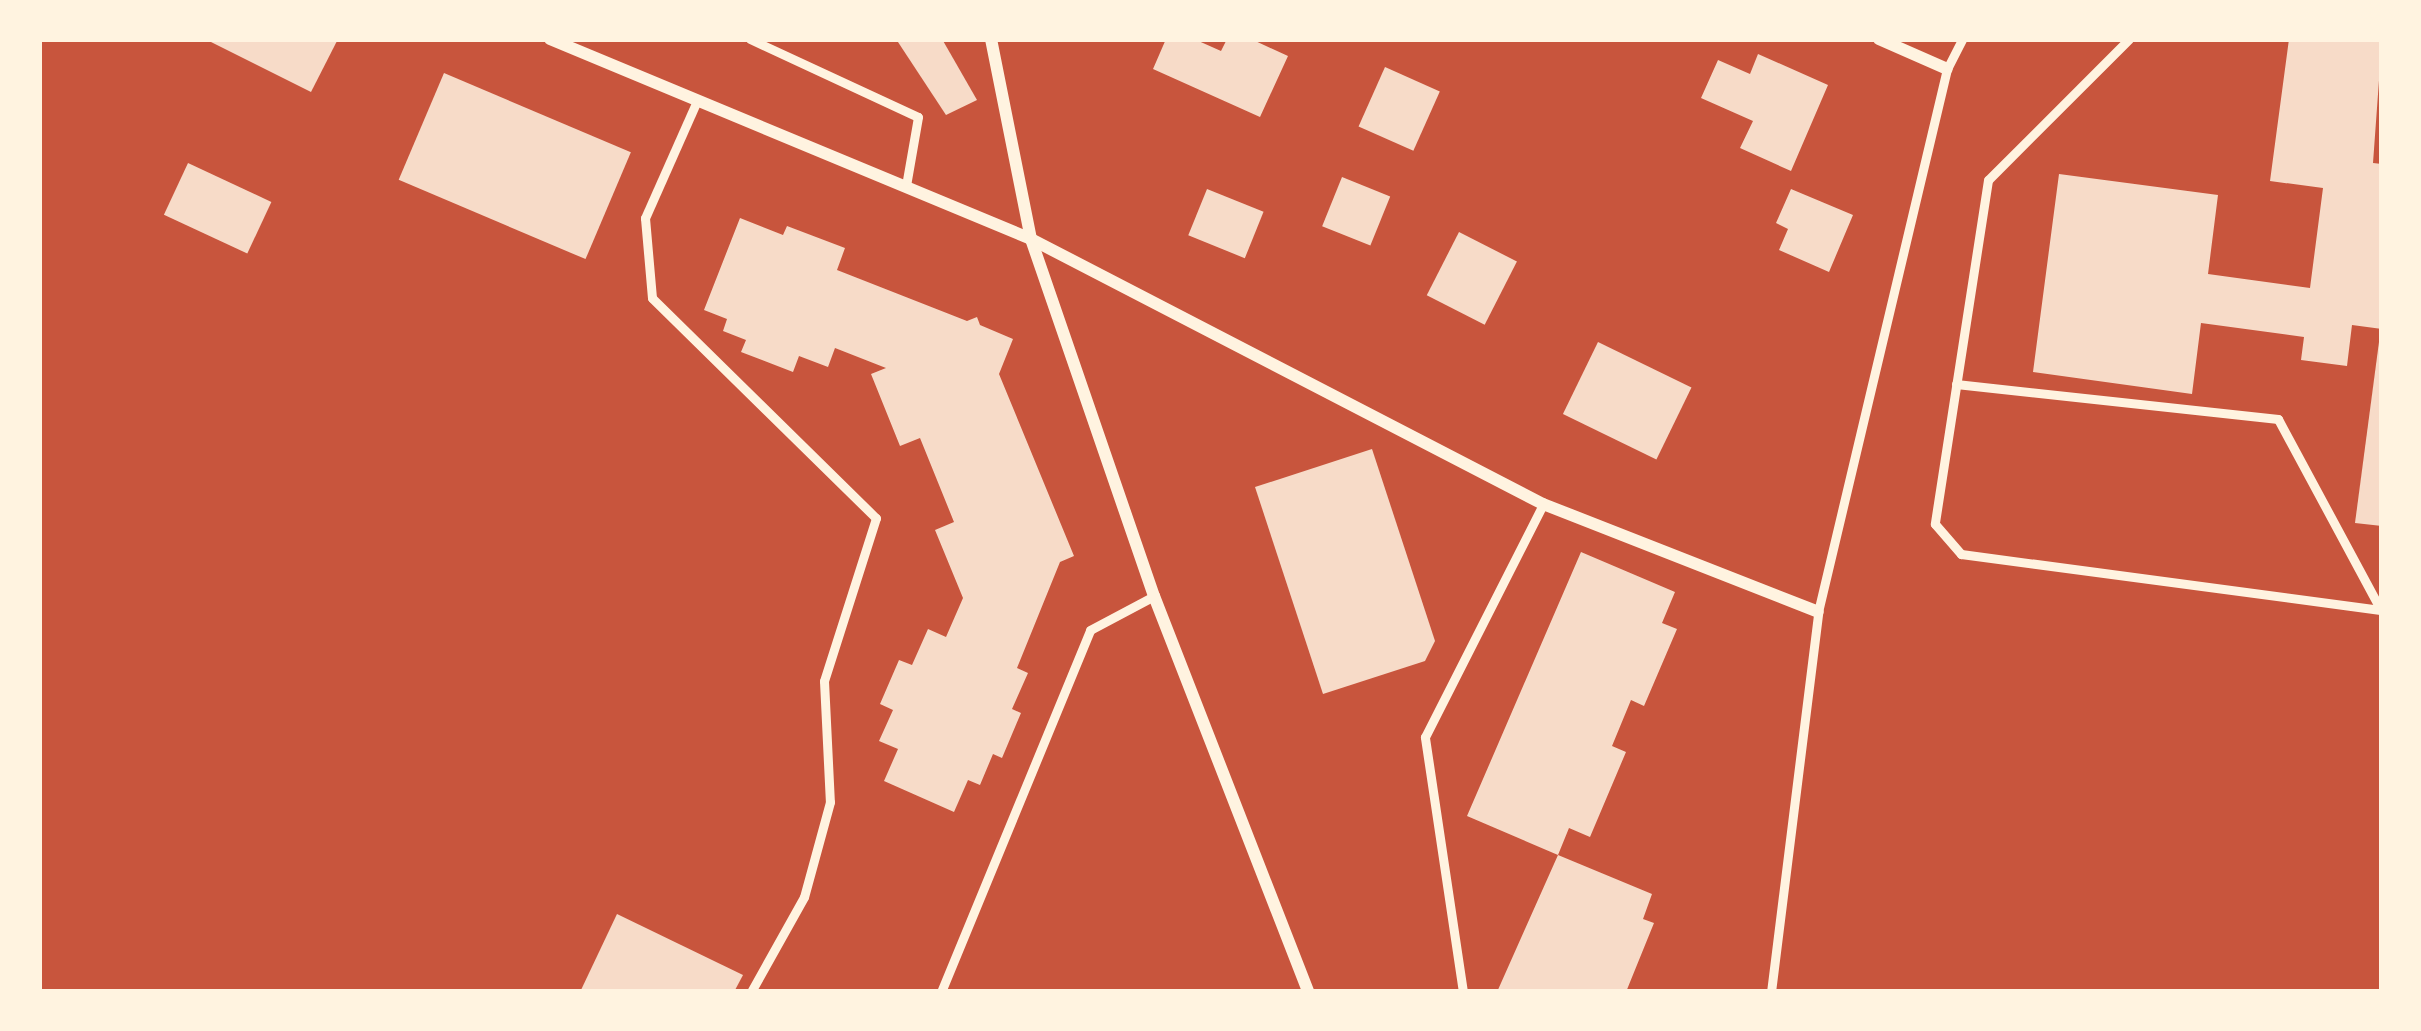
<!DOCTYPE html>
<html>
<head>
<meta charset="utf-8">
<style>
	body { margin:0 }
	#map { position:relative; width:2421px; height:1031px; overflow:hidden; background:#c8553d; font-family:Raleway,sans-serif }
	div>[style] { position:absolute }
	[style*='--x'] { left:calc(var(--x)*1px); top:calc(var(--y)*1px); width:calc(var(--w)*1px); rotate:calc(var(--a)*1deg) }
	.building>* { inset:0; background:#f7dbc8; transform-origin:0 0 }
	.service>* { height:9px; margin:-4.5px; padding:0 4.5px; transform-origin:4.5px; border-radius:4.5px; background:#fff3e0 }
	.minor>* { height:12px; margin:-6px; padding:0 6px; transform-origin:6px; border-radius:6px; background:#fff3e0 }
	span { translate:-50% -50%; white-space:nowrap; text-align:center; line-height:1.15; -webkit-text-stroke:12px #fff3e0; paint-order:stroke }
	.frame { position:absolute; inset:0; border:42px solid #fff3e0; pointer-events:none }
</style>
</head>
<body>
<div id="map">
	<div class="building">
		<div style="clip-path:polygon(205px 39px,338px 39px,311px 92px)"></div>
		<div style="clip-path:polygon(896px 39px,942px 39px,977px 100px,946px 115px)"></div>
		<div style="clip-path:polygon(1166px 39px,1194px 39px,1221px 51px,1227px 39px,1251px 39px,1288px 56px,1260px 117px,1153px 69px)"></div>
		<div style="clip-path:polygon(2289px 39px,2382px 39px,2373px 163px,2382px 164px,2382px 329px,2352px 325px,2347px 366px,2301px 360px,2304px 337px,2201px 323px,2192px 394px,2033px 372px,2059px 174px,2218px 195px,2208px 274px,2310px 288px,2323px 188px,2270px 181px)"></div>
		<div style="clip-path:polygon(1758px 54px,1828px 85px,1791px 171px,1740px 148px,1753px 121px,1701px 98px,1718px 60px,1750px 74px)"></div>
		<div style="left:1385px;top:67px;width:60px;height:65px;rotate:24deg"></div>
		<div style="left:444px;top:73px;width:203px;height:116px;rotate:23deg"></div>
		<div style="left:188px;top:163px;width:92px;height:57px;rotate:25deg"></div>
		<div style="left:1342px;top:177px;width:52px;height:53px;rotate:22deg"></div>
		<div style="left:1207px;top:189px;width:61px;height:50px;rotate:22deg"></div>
		<div style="clip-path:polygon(1791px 189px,1853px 215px,1829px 272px,1779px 250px,1788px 229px,1776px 223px)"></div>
		<div style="clip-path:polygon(740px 218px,783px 235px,787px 226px,845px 248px,837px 270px,967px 321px,977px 317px,980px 325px,1013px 339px,999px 374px,1074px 556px,1060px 562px,1017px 668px,1028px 673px,1012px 709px,1021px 713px,1002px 758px,993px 754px,980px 785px,968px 780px,954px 812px,884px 781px,898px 749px,879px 741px,893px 710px,880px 704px,899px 660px,912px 665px,928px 629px,946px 637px,963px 598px,935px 530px,954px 522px,920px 438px,900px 446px,871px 374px,886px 368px,835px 348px,828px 367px,799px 356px,793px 372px,741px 352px,746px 340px,723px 331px,727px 319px,704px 310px)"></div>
		<div style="left:1459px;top:232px;width:65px;height:71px;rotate:27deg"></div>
		<div style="left:1598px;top:342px;width:104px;height:80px;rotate:26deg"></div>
		<div style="clip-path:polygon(2379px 342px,2382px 342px,2382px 526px,2355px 523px)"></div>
		<div style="clip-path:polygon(1372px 449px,1435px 641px,1425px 661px,1323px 694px,1255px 487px)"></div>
		<div style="clip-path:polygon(1581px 552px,1675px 592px,1662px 623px,1677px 629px,1644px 706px,1631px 700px,1612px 746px,1626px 752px,1590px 837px,1569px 828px,1558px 855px,1467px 816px)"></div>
		<div style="clip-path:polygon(1558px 855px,1652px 894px,1643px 919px,1654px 923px,1626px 992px,1497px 992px)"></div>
		<div style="clip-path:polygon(617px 914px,743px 975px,734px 992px,581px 990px)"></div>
	</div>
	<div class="service">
		<div style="--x:750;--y:39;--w:185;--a:24.9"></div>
		<div style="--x:918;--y:117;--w:70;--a:99.9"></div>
		<div style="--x:2129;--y:39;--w:199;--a:135"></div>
		<div style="--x:1988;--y:180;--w:348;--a:98.8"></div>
		<div style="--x:1935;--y:524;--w:40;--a:49"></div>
		<div style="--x:1961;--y:554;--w:425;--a:7.6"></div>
		<div style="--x:696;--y:103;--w:126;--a:113.9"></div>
		<div style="--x:645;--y:218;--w:80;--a:85"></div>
		<div style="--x:652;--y:298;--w:314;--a:44.5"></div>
		<div style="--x:876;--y:518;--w:171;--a:107.7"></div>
		<div style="--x:824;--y:681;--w:121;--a:87.2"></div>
		<div style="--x:830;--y:802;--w:98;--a:105.3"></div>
		<div style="--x:804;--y:897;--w:109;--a:119.2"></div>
		<div style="--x:1956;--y:384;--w:324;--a:6.2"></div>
		<div style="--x:2278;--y:419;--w:217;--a:61.7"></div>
		<div style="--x:941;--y:992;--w:391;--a:-67.6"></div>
		<div style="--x:1090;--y:630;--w:72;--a:-28"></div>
		<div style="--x:1463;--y:992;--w:258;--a:-98.5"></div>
		<div style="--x:1425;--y:737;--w:261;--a:-63.1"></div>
		<div style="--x:1771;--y:992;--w:383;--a:-82.9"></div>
		<div style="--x:1818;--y:612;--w:558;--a:-76.64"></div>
		<div style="--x:1947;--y:69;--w:34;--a:-63"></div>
	</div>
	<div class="minor">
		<div style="--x:550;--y:39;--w:521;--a:22.58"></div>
		<div style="--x:1031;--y:239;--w:577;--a:27.37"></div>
		<div style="--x:1543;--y:504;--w:295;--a:21.4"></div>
		<div style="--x:991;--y:39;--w:204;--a:78.7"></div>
		<div style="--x:1031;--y:239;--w:378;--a:71"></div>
		<div style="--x:1154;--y:596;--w:425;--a:68.7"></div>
		<div style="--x:1879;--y:39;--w:74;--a:23.8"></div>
	</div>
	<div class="frame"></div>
</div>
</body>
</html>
